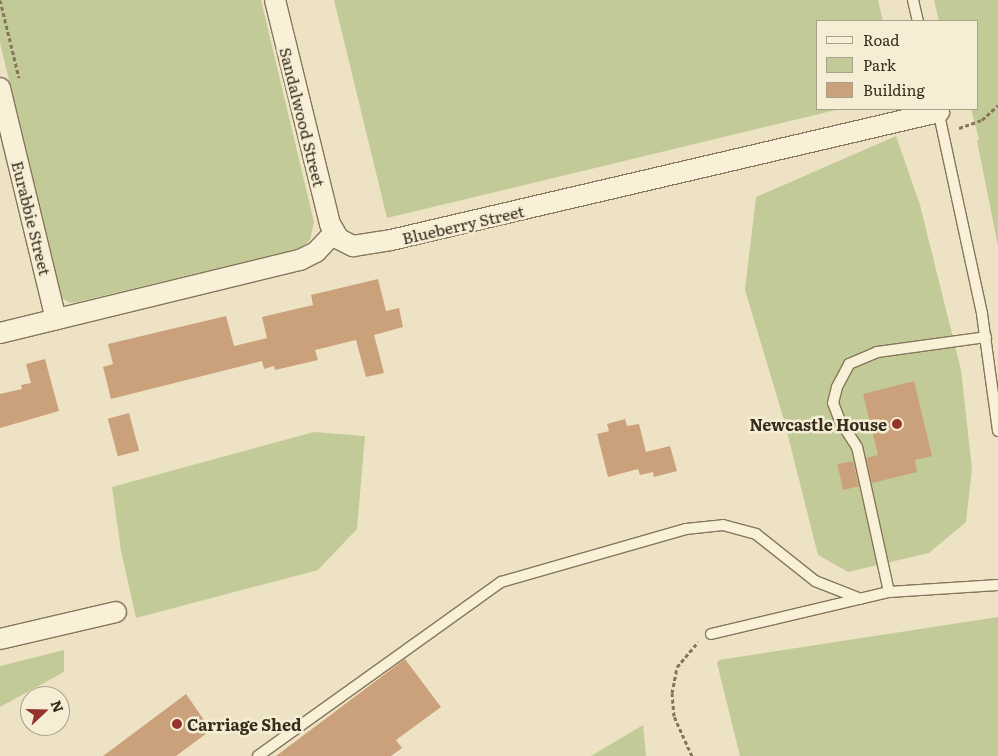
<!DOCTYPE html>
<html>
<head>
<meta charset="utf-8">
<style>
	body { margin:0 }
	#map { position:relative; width:998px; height:756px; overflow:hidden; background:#ede3c4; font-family:Literata,serif }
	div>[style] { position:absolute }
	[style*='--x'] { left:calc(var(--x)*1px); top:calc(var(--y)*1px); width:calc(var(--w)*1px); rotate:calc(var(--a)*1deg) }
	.green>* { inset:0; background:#c2cb98 }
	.building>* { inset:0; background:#caa17b; transform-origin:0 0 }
	.path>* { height:3px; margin-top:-1.5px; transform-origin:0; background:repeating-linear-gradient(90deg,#87755b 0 4px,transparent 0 6.5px) }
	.roads { filter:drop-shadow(1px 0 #87755b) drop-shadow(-1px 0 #87755b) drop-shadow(0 1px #87755b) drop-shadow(0 -1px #87755b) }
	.lane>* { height:10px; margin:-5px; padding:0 5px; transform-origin:5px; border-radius:5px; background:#f8f0d7 }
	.street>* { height:20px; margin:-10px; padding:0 10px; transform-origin:10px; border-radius:10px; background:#f8f0d7 }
	.dots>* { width:14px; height:14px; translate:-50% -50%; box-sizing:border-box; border:2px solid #f5edd4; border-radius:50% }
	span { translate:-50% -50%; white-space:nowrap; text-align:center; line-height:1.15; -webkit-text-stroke:5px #f5edd4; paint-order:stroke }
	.street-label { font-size:16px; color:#382c1f }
	.poi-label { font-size:16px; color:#382c1f; font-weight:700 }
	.right { translate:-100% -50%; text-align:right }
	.left { translate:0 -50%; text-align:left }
	.legend { position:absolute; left:816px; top:20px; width:162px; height:90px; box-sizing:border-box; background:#f5edd4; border:1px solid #a9a08c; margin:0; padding:6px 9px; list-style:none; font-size:15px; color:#382c1f }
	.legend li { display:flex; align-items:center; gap:10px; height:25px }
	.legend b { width:25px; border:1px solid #a9a08c }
	.north { position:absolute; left:20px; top:686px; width:50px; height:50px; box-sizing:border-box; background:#f5edd4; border:1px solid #a9a08c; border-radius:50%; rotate:69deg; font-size:14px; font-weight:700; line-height:20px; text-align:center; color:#382c1f }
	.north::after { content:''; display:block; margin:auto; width:18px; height:22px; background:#95322c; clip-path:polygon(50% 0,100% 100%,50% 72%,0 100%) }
</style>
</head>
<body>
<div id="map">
	<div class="green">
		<div style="clip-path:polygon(0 0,261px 0,314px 222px,310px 240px,303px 246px,294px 250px,77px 302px,70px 303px,62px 298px,0 43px)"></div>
		<div style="clip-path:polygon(334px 0,878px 0,883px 21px,817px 21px,817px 109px,840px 109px,387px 218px)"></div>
		<div style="clip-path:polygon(934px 0,998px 0,998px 246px,977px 141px,979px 139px,971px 109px,977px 109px,977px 21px,939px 21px)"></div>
		<div style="clip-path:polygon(896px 136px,920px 205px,961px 370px,972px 469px,966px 522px,929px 553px,848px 572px,818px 555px,784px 420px,745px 290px,756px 197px)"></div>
		<div style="clip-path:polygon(314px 432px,365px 436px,357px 529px,318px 570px,136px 618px,121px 551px,112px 487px)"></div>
		<div style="clip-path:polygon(998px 617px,998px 756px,740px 756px,717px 663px,719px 660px)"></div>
		<div style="clip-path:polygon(64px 650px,64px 672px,0 707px,0 666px)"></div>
		<div style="clip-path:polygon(643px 725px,646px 756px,591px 756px)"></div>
	</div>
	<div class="building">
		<div style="clip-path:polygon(378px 279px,386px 311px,399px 308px,403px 327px,374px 335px,384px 373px,366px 377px,356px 340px,315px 350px,318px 360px,275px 370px,274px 366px,264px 369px,262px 361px,111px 399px,103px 367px,113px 364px,108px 344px,226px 316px,234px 346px,267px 338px,262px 317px,313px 305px,311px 295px)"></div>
		<div style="clip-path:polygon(45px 359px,59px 411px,0 428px,0 394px,22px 389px,21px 385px,31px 383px,26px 364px)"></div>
		<div style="clip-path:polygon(914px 381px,932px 456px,915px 460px,917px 472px,872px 483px,866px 458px,878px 455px,863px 394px)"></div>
		<div style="left:129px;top:413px;width:39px;height:22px;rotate:75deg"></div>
		<div style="clip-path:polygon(625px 419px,627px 426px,639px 424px,646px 452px,670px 446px,677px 471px,654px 477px,653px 472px,640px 475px,638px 469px,608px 477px,597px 434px,609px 431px,607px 424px)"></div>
		<div style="left:853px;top:461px;width:26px;height:16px;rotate:77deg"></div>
		<div style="clip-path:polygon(405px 659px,441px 707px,396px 740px,402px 748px,391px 756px,276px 756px)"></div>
		<div style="clip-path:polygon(186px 694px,211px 730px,176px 756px,103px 756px)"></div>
	</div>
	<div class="path">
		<div style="--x:0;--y:0;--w:80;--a:76.3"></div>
		<div style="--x:959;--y:128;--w:24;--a:-19"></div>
		<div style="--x:982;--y:120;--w:22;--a:-43"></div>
		<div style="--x:692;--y:756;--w:44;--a:-114.2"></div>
		<div style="--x:674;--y:716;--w:23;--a:-95"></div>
		<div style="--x:672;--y:693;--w:26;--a:-79"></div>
		<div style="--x:677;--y:667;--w:33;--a:-50"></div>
	</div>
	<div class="roads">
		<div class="lane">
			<div style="--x:913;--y:0;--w:22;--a:77"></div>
			<div style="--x:938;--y:110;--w:209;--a:77.8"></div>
			<div style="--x:982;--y:314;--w:118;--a:82.2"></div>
			<div style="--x:889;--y:592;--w:148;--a:-102.4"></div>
			<div style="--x:857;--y:447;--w:31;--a:-123"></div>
			<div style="--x:840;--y:421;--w:19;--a:-111"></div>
			<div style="--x:833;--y:403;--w:16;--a:-76"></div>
			<div style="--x:837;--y:387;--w:26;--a:-62"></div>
			<div style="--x:849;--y:364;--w:30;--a:-23"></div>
			<div style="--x:877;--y:352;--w:110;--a:-7.8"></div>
			<div style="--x:711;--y:634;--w:183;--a:-13.3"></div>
			<div style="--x:889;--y:592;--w:109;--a:-3.7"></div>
			<div style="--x:258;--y:756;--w:299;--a:-35.6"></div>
			<div style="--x:501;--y:582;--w:192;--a:-16"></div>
			<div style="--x:686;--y:529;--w:37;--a:-6"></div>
			<div style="--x:723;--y:525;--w:34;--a:15"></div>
			<div style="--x:756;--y:534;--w:75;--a:38.5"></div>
			<div style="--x:815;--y:581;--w:49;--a:21.4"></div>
		</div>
		<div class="street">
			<div style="--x:275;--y:0;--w:231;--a:76.2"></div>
			<div style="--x:330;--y:224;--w:17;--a:59"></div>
			<div style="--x:339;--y:239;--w:16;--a:27"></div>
			<div style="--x:353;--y:246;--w:38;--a:-9"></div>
			<div style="--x:391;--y:240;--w:563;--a:-13.15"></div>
			<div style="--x:0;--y:88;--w:238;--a:76.4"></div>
			<div style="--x:0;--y:333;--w:309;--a:-13.7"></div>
			<div style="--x:300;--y:260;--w:18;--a:-27"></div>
			<div style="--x:316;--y:252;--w:26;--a:-47"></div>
			<div style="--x:0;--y:639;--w:119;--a:-13.1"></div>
		</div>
	</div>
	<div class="dots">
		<div style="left:897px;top:424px;background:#95322c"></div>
		<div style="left:177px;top:724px;background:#95322c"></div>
	</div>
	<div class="street-label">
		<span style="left:303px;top:117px;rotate:76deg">Sandalwood Street</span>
		<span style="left:32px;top:218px;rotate:76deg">Eurabbie Street</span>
		<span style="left:463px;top:224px;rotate:-13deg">Blueberry Street</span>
	</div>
	<div class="poi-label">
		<span class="right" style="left:887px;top:424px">Newcastle House</span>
		<span class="left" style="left:187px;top:724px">Carriage Shed</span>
	</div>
	<ul class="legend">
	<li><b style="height:6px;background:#f8f0d7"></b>Road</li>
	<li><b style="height:14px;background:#c2cb98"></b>Park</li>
	<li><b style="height:14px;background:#caa17b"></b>Building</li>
	</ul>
	<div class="north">N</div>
</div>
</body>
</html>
